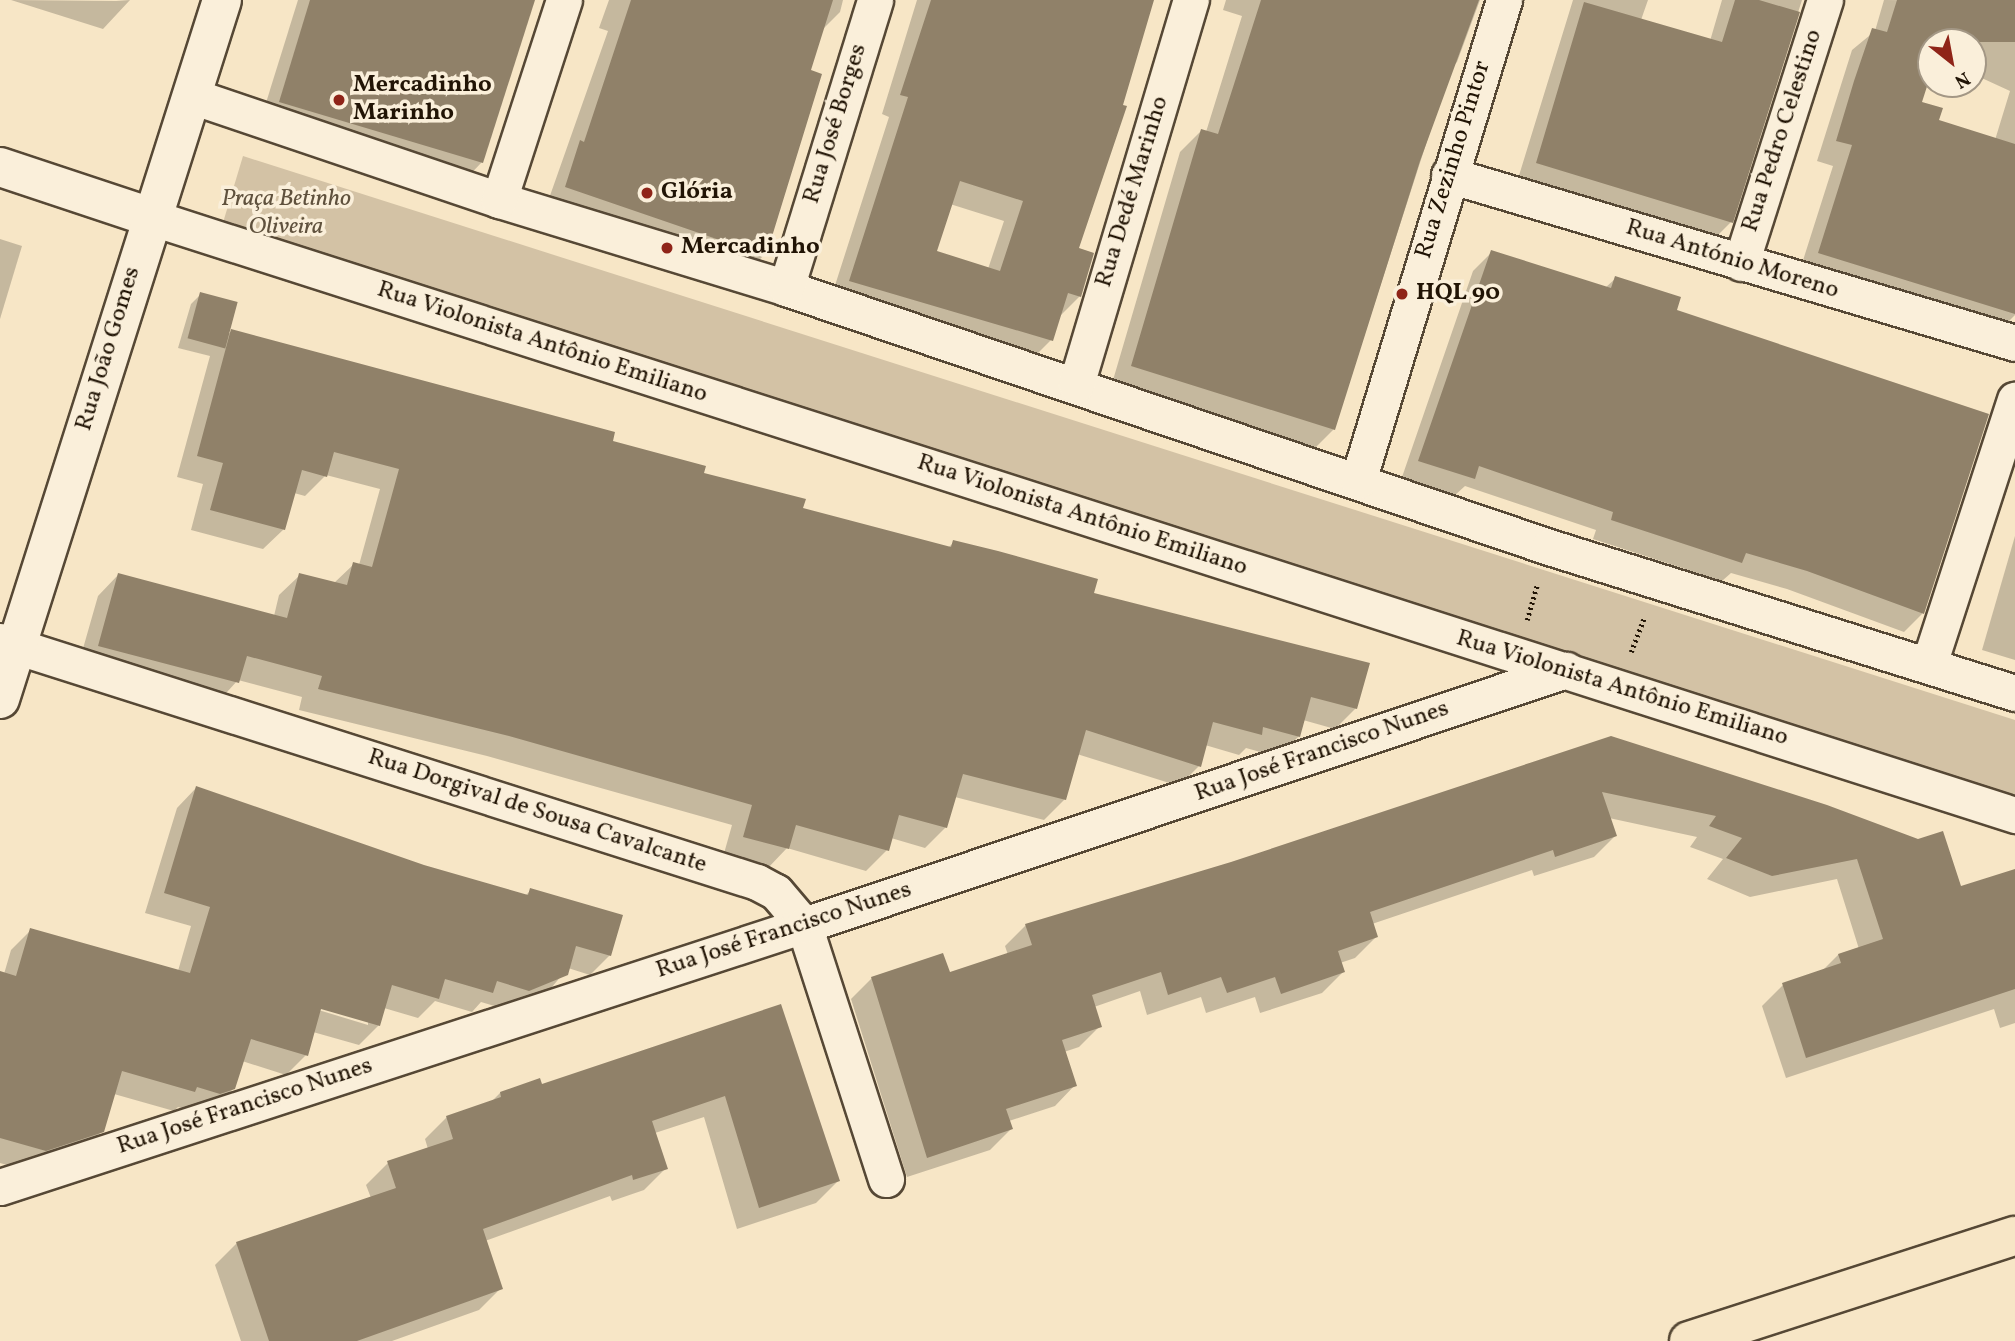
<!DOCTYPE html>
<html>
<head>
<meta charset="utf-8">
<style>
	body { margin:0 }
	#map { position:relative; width:2015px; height:1341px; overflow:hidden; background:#f7e6c6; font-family:Vollkorn,serif }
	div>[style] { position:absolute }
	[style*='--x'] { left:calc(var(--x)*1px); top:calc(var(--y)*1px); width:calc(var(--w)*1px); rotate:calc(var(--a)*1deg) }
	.green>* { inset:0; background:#d3c2a5 }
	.shadow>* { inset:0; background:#0003 }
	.building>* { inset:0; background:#908169; transform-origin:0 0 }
	.path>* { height:4.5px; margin-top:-2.25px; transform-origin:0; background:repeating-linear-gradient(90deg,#211405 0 2px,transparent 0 5.5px) }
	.roads { filter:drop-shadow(2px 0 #564835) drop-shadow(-2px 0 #564835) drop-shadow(0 2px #564835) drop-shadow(0 -2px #564835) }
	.street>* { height:35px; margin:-17.5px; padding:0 17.5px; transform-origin:17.5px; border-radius:17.5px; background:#faefda }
	.secondary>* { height:38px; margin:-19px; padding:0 19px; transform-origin:19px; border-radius:19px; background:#faefda }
	.highway>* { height:38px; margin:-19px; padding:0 19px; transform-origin:19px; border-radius:19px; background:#f7e6c6 }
	.dots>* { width:19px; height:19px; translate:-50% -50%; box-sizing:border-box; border:4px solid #faefda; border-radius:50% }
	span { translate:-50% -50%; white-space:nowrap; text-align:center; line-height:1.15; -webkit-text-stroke:7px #faefda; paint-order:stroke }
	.poi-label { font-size:24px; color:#211405; font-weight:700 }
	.left { translate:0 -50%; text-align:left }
	.street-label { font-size:24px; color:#211405 }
	.park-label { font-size:24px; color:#5f513d; font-style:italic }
	.north { position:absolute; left:1917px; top:28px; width:70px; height:70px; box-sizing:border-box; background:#faefda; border:2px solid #a39785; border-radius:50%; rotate:149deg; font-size:19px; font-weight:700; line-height:28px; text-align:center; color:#211405 }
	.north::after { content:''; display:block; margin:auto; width:24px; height:32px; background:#8f2418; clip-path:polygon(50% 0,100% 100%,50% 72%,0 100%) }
</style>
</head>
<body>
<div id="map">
	<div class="green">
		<div style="clip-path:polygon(243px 156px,2015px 720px,2015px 795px,219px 236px)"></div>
	</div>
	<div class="shadow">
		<div style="clip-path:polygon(11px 0,116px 1px,130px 0,103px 29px)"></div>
		<div style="clip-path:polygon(298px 0,533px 0,482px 162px,462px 183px,260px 122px)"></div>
		<div style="clip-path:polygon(609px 0,843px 0,840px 12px,822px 30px,808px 72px,764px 255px,744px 276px,546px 207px,608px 31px,599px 28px)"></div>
		<div style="clip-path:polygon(evenodd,917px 0,1152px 0,1077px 249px,1080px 296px,1060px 316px,1051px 340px,1031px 360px,830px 301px,889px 117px,882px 114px,917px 0,950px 204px,1004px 221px,988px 269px,934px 252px,950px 204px)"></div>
		<div style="clip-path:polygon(1226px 0,1480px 0,1457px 62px,1450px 70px,1334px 429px,1313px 450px,1111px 387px,1180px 152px,1201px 131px,1206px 132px,1242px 16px,1223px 10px)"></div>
		<div style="clip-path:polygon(1573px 0,1648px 0,1641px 20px,1710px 41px,1722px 0,1802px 0,1731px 222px,1711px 242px,1517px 182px)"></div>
		<div style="clip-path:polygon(evenodd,1884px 0,2015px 1px,2015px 315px,1996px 334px,1799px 273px,1833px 166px,1817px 161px,1852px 50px,1875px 31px,1884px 0,1931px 42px,1973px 42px,1973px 74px,2010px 91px,1995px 140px,1937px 122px,1920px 103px,1931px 68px,1931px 42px)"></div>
		<div style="clip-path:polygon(0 239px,22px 246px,0 319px)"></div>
		<div style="clip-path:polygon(1492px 252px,1605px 288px,1616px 278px,1675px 311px,1987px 415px,1922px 614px,1904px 632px,1787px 589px,1731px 573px,1722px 581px,1593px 539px,1596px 530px,1465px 486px,1454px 496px,1401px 480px,1473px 271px)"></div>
		<div style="clip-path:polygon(201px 294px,227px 335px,232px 331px,611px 442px,801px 510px,948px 548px,954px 542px,1092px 594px,1356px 708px,1335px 729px,1303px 720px,1299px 736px,1278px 757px,1246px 748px,1239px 755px,1205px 745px,1199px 766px,1179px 786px,1077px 754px,1065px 799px,1044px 820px,955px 797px,946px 827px,925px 848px,891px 838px,887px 850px,866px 871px,787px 848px,767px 869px,723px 857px,732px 825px,487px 756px,299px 710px,302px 697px,238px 680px,217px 703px,78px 666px,98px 596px,118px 575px,274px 616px,279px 595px,300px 575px,333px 584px,354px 564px,359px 565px,380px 489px,326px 475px,305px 496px,294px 493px,284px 529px,263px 549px,191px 530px,203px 484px,177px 477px,210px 356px,178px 348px,191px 304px)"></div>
		<div style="clip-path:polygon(2015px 536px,2015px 660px,1982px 650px)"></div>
		<div style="clip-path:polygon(1612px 738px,1960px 888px,2015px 870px,2015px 1023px,2000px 1028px,1994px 1009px,1786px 1078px,1762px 1006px,1783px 985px,1822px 971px,1838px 955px,1859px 949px,1837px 879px,1750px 897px,1707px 879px,1723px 859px,1690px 847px,1697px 837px,1609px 818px,1615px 836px,1594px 857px,1534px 876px,1532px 870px,1372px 924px,1376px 937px,1355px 958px,1340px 963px,1343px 972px,1322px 993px,1260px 1013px,1255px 997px,1206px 1013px,1201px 997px,1147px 1015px,1140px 991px,1094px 1007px,1100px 1026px,1079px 1047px,1064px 1052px,1075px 1085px,1055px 1106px,1009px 1121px,1011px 1129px,990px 1150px,907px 1177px,851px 999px,872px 978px,949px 975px,1008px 955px,1005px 946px,1026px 925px,1231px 864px)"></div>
		<div style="clip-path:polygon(evenodd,196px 788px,424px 867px,525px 896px,531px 890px,610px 955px,590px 975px,568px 968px,546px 994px,508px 1010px,481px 1002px,472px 1012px,435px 1001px,418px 1018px,384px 1008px,379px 1025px,359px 1045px,313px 1032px,306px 1055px,286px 1075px,242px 1061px,234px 1088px,213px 1109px,199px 1113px,178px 1107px,174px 1111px,114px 1094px,102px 1131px,82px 1151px,25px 1170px,0 1163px,0 973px,4px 974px,11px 950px,31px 930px,178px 971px,191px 926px,145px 913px,177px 808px,196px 788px,313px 1005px,368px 1021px,368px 1025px,312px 1008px,313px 1005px)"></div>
		<div style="clip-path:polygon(780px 1006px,838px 1181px,816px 1203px,737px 1229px,704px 1117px,655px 1133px,666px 1168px,644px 1190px,612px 1201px,610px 1196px,485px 1241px,501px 1288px,479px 1310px,392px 1341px,241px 1341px,215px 1265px,237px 1243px,371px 1198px,366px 1185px,388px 1163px,428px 1149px,425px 1139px,447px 1117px,491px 1102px,500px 1093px,541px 1086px)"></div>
	</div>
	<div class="building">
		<div style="clip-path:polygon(310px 0,535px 0,483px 163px,279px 102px)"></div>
		<div style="clip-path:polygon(631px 0,833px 0,811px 70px,822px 74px,766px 256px,565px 187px,580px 140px,584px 142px)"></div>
		<div style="clip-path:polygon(evenodd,931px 0,1154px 0,1123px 105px,1127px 106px,1079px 248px,1094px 253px,1081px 297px,1068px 293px,1053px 341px,849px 281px,908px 97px,900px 95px,931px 0,960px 181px,1023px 201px,1000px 271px,937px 251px,960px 181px)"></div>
		<div style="clip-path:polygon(1261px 0,1479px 0,1420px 161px,1335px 430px,1131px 366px,1201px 129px,1218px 134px)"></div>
		<div style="clip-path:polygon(1735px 0,1759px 0,1800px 12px,1733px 223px,1536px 163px,1584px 2px,1722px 42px)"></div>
		<div style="clip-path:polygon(1897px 0,2015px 0,2015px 42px,1931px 42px,1931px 74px,1922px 102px,1943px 108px,1939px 120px,2015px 144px,2015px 314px,1818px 253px,1852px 145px,1836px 141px,1854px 81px,1872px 28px,1887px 32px)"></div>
		<div style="clip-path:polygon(1491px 250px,1611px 288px,1615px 276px,1681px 297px,1677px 310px,1989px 414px,1924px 614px,1807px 571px,1746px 553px,1742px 563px,1611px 520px,1613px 512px,1479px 466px,1475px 479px,1418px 461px)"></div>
		<div style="left:200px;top:292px;width:39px;height:48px;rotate:15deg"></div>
		<div style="clip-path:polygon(231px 329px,615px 432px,613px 441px,706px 466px,704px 473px,806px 499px,803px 508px,951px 547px,953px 540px,998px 551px,1098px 579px,1094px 593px,1370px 663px,1357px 709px,1311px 697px,1300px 737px,1263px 727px,1262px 735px,1213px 722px,1201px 767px,1086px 730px,1066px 800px,963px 774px,947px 828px,899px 815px,889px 851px,796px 825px,789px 849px,743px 837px,752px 805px,509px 736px,318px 689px,322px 676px,247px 656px,239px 683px,98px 646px,118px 573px,287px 618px,299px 573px,347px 585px,353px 562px,372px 567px,399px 469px,334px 452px,327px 477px,302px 470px,285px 530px,210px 510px,223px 463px,197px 456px)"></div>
		<div style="clip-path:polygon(1611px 736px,1827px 805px,1918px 839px,1943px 831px,1961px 886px,2015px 869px,2015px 989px,1806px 1058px,1782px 983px,1841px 963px,1838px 954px,1883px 939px,1857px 859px,1772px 876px,1726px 858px,1742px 838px,1709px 826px,1716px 816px,1602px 792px,1617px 836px,1555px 857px,1553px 850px,1370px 912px,1378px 937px,1338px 951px,1345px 972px,1281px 994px,1275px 977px,1227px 993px,1221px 977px,1168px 995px,1161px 972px,1092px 995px,1102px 1027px,1062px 1040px,1077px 1086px,1006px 1109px,1013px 1129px,927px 1158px,871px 977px,943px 953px,950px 972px,1032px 945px,1025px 924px,1231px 862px)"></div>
		<div style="clip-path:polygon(196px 786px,424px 865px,528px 895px,530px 888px,623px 915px,611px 956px,576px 946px,568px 975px,529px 991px,497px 981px,493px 993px,445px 979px,439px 999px,392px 985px,380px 1026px,321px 1009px,308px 1056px,251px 1039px,235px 1089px,220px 1094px,197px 1087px,195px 1092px,122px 1071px,104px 1132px,46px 1151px,0 1138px,0 971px,16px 976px,30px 928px,190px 973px,210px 907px,164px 893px)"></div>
		<div style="clip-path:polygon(781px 1004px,840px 1181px,759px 1208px,725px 1096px,652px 1121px,668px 1169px,633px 1180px,632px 1175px,483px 1229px,503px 1289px,357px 1341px,269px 1341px,236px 1242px,396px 1188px,387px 1161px,453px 1139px,446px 1116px,501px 1097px,500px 1092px,540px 1078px,542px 1084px)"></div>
	</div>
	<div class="path">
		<div style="--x:1527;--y:620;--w:37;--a:-74"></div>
		<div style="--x:1631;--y:652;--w:36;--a:-69"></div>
	</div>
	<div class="roads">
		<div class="street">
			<div style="--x:192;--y:96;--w:324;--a:18.7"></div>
			<div style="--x:499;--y:200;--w:300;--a:17"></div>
			<div style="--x:786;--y:288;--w:806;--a:18.75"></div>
			<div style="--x:1549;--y:547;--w:488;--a:17.4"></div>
			<div style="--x:1449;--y:175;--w:590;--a:16.53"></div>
			<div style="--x:499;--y:200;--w:210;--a:-72"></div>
			<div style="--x:150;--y:217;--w:1959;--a:17.78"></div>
			<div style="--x:1741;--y:263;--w:276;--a:-72.3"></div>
			<div style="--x:786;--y:288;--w:301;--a:-72.8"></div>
			<div style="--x:1076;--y:385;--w:402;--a:-73.4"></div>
			<div style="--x:1358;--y:481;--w:503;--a:-73.12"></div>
			<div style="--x:0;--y:641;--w:794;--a:17.66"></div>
			<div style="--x:757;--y:882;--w:21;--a:28"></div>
			<div style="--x:776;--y:892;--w:43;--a:49.7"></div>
			<div style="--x:804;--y:925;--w:267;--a:72.1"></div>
			<div style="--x:1929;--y:664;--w:278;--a:-72"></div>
			<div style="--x:0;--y:1187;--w:846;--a:-18.05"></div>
			<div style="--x:804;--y:925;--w:804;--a:-18.5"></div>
		</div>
		<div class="secondary">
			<div style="--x:0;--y:167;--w:158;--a:18.4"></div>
			<div style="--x:0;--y:699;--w:733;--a:-72.38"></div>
		</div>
		<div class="highway">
			<div style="--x:1689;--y:1341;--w:342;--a:-17.9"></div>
		</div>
	</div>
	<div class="dots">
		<div style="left:339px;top:100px;background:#8f2418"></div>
		<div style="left:647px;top:193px;background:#8f2418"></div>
		<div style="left:667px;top:248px;background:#8f2418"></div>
		<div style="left:1402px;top:294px;background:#8f2418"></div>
	</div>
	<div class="poi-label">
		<span class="left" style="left:353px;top:100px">Mercadinho<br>Marinho</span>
		<span class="left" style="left:661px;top:193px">Glória</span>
		<span class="left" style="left:681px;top:248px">Mercadinho</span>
		<span class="left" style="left:1416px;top:294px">HQL 90</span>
	</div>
	<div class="street-label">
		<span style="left:836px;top:124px;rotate:-73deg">Rua José Borges</span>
		<span style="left:1783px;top:131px;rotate:-72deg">Rua Pedro Celestino</span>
		<span style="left:1454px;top:160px;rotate:-73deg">Rua Zezinho Pintor</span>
		<span style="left:1133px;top:192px;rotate:-73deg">Rua Dedé Marinho</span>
		<span style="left:1732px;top:260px;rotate:17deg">Rua António Moreno</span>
		<span style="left:542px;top:343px;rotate:18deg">Rua Violonista Antônio Emiliano</span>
		<span style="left:109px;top:349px;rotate:-73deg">Rua João Gomes</span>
		<span style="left:1082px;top:516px;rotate:18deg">Rua Violonista Antônio Emiliano</span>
		<span style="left:1622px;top:689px;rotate:17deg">Rua Violonista Antônio Emiliano</span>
		<span style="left:1322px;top:752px;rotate:-19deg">Rua José Francisco Nunes</span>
		<span style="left:537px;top:812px;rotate:18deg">Rua Dorgival de Sousa Cavalcante</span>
		<span style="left:784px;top:931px;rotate:-18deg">Rua José Francisco Nunes</span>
		<span style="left:245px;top:1107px;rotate:-18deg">Rua José Francisco Nunes</span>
	</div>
	<div class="park-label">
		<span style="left:286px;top:214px">Praça Betinho<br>Oliveira</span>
	</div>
	<div class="north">N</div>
</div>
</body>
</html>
